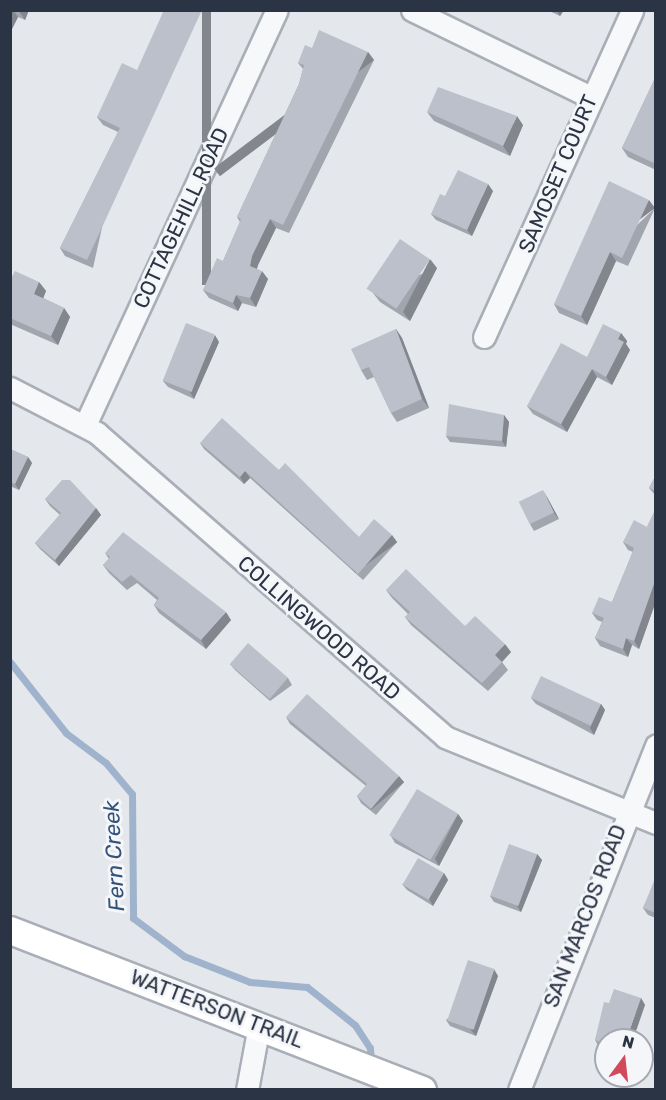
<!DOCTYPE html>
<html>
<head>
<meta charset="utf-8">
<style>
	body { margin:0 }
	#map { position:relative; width:666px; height:1100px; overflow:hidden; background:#e4e7ec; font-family:Rubik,sans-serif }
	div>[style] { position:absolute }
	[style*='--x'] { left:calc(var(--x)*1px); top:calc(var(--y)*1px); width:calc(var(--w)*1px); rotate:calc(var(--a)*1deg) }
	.stream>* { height:7px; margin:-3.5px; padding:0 3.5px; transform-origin:3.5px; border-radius:3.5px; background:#9fb4cc }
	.roads { filter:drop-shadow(2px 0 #a9aeb7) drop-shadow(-2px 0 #a9aeb7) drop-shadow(0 2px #a9aeb7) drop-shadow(0 -2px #a9aeb7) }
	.minor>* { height:21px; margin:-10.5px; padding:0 10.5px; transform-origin:10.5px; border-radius:10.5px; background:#f7f8fa }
	.major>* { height:27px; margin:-13.5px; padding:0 13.5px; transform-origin:13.5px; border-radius:13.5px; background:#fff }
	.wall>* { inset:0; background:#a1a5ae }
	.shaded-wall>* { inset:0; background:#83868d; transform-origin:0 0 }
	.building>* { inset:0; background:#bbc0ca; transform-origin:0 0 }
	span { translate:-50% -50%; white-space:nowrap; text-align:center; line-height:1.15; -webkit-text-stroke:6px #f4f6f9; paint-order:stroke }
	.street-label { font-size:21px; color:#2b3445 }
	.water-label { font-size:22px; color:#34527a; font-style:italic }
	.frame { position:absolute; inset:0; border:12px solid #2b3445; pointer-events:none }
	.north { position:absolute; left:594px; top:1028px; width:60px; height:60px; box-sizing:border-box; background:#f4f6f9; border:2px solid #a4a8b1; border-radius:50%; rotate:15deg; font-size:16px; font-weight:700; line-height:24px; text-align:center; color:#2b3445 }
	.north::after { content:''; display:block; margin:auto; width:21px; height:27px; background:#d1495b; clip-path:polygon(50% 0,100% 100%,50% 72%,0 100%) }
</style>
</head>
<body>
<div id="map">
	<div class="stream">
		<div style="--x:10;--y:662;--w:90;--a:51.7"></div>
		<div style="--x:66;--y:733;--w:50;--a:36.9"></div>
		<div style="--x:106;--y:763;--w:40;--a:50"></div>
		<div style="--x:132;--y:794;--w:124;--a:89.5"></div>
		<div style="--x:133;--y:918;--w:64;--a:36.7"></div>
		<div style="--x:184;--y:956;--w:71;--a:21.5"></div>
		<div style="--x:250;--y:982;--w:57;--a:5"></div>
		<div style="--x:307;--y:987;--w:61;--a:38.4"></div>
		<div style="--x:355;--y:1025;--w:27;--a:57"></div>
		<div style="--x:370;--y:1048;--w:15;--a:86"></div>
	</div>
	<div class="roads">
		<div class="minor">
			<div style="--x:412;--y:10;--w:198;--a:26"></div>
			<div style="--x:484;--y:337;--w:359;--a:-65.6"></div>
			<div style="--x:10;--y:388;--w:98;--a:27.3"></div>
			<div style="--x:97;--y:433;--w:462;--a:41.1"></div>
			<div style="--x:445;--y:737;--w:228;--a:22.2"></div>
			<div style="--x:85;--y:425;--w:457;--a:-65.2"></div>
			<div style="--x:247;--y:1090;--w:66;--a:-79.5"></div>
			<div style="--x:519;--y:1090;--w:371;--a:-68.3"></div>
		</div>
		<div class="major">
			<div style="--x:10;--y:930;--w:442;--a:21.2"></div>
		</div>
	</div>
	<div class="wall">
		<div style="clip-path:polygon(10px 10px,29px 10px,25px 20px,18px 17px,10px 33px)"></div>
		<div style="clip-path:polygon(547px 10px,564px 10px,560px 16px)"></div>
		<div style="clip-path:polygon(312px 48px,368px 52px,374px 60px,289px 233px,276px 228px,258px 265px,257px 269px,268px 279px,256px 307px,242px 303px,238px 311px,209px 298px,203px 290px,223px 261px,240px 222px,237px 217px,299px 84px,303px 69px,298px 63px)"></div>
		<div style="clip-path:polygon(137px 70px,93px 268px,65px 256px,60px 248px,118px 132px,103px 125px,97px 117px)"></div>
		<div style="clip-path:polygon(656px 76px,656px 170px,628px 157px,622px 148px)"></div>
		<div style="clip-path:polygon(427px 112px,523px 125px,510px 156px,434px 121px)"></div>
		<div style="clip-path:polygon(493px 191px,472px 236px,436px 220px,431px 214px)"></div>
		<div style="clip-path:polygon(655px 208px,628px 266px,616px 261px,587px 325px,559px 313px,554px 304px)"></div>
		<div style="clip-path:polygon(437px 268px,410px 321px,380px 302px,373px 293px)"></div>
		<div style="clip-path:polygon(10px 280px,39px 282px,46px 291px,43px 298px,64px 308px,70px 317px,58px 345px,10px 324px)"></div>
		<div style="clip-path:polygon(396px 329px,402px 338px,429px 408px,397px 422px,391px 413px,374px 377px,367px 380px,361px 370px)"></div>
		<div style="clip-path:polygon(621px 333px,627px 341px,626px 344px,630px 350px,612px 385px,597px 377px,567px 432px,533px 414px,527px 406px,587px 357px)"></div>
		<div style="clip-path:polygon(219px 342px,194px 399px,168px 387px,163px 381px)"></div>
		<div style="clip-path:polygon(504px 415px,509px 422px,506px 447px,450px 442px,446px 436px)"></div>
		<div style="clip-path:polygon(200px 443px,279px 470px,359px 537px,397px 542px,363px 580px,250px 478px,244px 484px,204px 449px)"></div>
		<div style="clip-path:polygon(10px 449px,28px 457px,32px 463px,19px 490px,10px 486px)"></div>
		<div style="clip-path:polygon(656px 475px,656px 496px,649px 488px)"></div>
		<div style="clip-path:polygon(547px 497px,559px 519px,534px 531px,530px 524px)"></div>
		<div style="clip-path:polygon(45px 499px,96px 508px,101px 515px,59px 566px,40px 549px,35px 543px,60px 515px,50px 506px)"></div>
		<div style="clip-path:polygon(656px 508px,656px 601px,639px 649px,632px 645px,628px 657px,600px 646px,595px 638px,602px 622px,597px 620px,592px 613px,612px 602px,633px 552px,628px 550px,623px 542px,647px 527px)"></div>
		<div style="clip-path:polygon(105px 553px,231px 620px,206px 649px,159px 613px,154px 605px,157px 600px,137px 583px,127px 590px,109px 573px,103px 565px,109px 559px)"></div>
		<div style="clip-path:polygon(386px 590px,465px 626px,511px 652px,502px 662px,508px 670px,488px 691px,411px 625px,405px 617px,408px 614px,392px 598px)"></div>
		<div style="clip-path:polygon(230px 664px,288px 678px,292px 685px,270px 701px,235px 670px)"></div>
		<div style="clip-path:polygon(531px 698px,601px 704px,605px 710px,594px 735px,536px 704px)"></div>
		<div style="clip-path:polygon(286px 717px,404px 782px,376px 815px,361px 803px,357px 796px,366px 786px,290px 724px)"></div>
		<div style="clip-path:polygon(458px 814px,463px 821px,439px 866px,395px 843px,391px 836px)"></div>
		<div style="clip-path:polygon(537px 854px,542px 860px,521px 912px,494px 902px,490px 896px)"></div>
		<div style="clip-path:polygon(444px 873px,448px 880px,433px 906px,407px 890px,402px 884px)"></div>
		<div style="clip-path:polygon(656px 882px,656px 918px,648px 915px,643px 908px)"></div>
		<div style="clip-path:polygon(498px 976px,476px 1036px,450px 1026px,446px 1020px)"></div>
		<div style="clip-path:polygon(641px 998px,645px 1005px,606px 1040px,606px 1049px,599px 1047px,595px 1040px,609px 1003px)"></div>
	</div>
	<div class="shaded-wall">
		<div style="clip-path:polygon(11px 10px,13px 10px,18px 17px,10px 33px)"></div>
		<div style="clip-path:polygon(19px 10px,29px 10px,25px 20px,19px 11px)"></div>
		<div style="left:202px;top:10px;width:9px;height:275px"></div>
		<div style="clip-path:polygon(556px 10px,564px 10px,560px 16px)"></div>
		<div style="left:368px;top:52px;width:10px;height:193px;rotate:53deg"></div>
		<div style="clip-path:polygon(517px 116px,523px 125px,510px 156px,503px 146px)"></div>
		<div style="clip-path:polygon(488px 184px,493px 191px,472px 236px,467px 230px)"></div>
		<div style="left:649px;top:200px;width:10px;height:64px;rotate:53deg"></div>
		<div style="clip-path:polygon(270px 219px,276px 228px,258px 265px,255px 274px,250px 266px,252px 256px)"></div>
		<div style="clip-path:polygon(610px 252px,616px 261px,587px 325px,581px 316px)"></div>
		<div style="clip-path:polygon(430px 259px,437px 268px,410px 321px,403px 312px)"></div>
		<div style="clip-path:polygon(262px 271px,268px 279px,256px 307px,250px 298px)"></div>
		<div style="clip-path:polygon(39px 282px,46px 291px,41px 304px,34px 294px)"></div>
		<div style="clip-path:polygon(236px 295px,242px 303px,238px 311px,233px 303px)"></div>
		<div style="clip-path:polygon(64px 308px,70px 317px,58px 345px,51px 336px)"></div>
		<div style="clip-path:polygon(396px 329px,402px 338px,429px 408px,422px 399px)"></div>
		<div style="clip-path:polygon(621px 333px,627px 341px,626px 344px,630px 350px,612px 385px,606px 377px,618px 339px)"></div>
		<div style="clip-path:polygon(215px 335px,219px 342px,194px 399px,190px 392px)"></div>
		<div style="clip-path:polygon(592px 369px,597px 377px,567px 432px,561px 424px)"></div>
		<div style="clip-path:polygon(504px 415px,509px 422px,506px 447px,502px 441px)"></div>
		<div style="clip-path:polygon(28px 457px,32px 463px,19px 490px,15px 484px)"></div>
		<div style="clip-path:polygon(245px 471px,250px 478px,244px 484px,240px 477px)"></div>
		<div style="clip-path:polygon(543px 490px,547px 497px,559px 519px,554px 513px)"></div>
		<div style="clip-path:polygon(96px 508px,101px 515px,59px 566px,55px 560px)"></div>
		<div style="left:392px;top:535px;width:9px;height:52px;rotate:54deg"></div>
		<div style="clip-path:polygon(656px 578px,656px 601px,639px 649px,634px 641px)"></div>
		<div style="clip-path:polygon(226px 612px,231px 620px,206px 649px,201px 640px)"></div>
		<div style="clip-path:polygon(626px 638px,632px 645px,628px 657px,623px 649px)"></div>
		<div style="clip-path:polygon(505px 644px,511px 652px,501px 663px,495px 655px)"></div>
		<div style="clip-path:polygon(601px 704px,605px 710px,594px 735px,590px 728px)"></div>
		<div style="left:399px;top:776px;width:8px;height:43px;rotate:50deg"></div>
		<div style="clip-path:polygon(458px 814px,463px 821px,439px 866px,435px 859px)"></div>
		<div style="clip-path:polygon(537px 854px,542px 860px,521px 912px,517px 906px)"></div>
		<div style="clip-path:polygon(444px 873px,448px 880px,433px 906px,429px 899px)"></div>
		<div style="clip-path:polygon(494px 969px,498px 976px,476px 1036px,471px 1030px)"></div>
		<div style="clip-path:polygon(641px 998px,645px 1005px,633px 1040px,626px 1040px)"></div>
	</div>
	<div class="building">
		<div style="clip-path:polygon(164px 10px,202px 10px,87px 260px,60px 248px,120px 128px,97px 117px,122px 63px,137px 70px)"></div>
		<div style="clip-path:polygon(319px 30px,368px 52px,283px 225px,270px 219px,252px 256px,250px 266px,262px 271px,250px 298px,236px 295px,233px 303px,203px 290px,217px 258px,223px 261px,241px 219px,237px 217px,299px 84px,304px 65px,298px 63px,305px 45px,312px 48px)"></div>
		<div style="clip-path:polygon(656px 76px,656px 164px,622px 148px)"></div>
		<div style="clip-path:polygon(438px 87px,517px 116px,503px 146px,427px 112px)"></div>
		<div style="clip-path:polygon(458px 170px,488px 184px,467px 230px,431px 214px,440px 194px,445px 196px)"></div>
		<div style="clip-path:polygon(609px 181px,649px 200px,622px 258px,610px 252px,581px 316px,554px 304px)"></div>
		<div style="left:400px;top:239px;width:36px;height:60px;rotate:34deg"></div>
		<div style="clip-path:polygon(15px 271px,39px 282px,34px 294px,64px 308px,51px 336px,10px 318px,10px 280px)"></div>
		<div style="left:186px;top:323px;width:31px;height:62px;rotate:22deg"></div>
		<div style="clip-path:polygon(603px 324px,621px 333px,618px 339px,624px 342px,606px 377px,592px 369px,561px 424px,527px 406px,561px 343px,587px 357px)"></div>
		<div style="clip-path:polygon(396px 329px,422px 399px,391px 413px,369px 367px,361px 370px,351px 349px)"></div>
		<div style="clip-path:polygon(449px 404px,504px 415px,502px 441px,446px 436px)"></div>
		<div style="clip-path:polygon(222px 418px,279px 470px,285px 463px,359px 537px,374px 519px,392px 535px,358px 574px,245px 471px,240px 477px,200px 443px)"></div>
		<div style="clip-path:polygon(10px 449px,28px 457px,15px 484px,10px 482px)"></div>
		<div style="clip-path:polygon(656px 475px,656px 491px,649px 488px)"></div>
		<div style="clip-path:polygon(62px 480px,70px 480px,96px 508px,55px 560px,35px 543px,61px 513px,45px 499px)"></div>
		<div style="left:543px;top:490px;width:25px;height:27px;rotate:64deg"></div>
		<div style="clip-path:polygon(656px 508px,656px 578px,634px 641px,626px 638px,623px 649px,595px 638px,604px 618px,592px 613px,599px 597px,612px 602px,634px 548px,623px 542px,634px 520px,647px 527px)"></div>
		<div style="clip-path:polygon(123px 532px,226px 612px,201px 640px,154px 605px,159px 598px,131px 575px,122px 582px,103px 565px,110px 557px,105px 553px)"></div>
		<div style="clip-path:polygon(406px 569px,465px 626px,475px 616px,505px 644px,495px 655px,502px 662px,482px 683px,405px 617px,410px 612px,386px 590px)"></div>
		<div style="left:248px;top:643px;width:53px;height:28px;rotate:41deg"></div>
		<div style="left:541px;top:676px;width:66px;height:24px;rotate:25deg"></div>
		<div style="clip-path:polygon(307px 694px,399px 776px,371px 809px,357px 796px,367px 784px,286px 717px)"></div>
		<div style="left:417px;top:789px;width:48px;height:54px;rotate:31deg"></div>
		<div style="left:509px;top:844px;width:30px;height:55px;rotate:20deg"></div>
		<div style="left:418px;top:858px;width:30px;height:31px;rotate:30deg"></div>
		<div style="clip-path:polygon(654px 881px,656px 882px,656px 913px,643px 908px)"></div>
		<div style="left:468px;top:960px;width:28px;height:64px;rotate:19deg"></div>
		<div style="clip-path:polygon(614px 989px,641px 998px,626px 1040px,606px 1040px,606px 1044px,595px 1040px,604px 1002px,609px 1003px)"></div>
	</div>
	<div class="street-label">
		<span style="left:558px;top:174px;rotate:-67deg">SAMOSET COURT</span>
		<span style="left:181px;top:218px;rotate:-65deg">COTTAGEHILL ROAD</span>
		<span style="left:319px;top:628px;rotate:41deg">COLLINGWOOD ROAD</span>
		<span style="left:585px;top:916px;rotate:-69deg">SAN MARCOS ROAD</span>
		<span style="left:217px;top:1009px;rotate:21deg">WATTERSON TRAIL</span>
	</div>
	<div class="water-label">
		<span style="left:114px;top:856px;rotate:-93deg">Fern Creek</span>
	</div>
	<div class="frame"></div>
	<div class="north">N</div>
</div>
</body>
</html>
